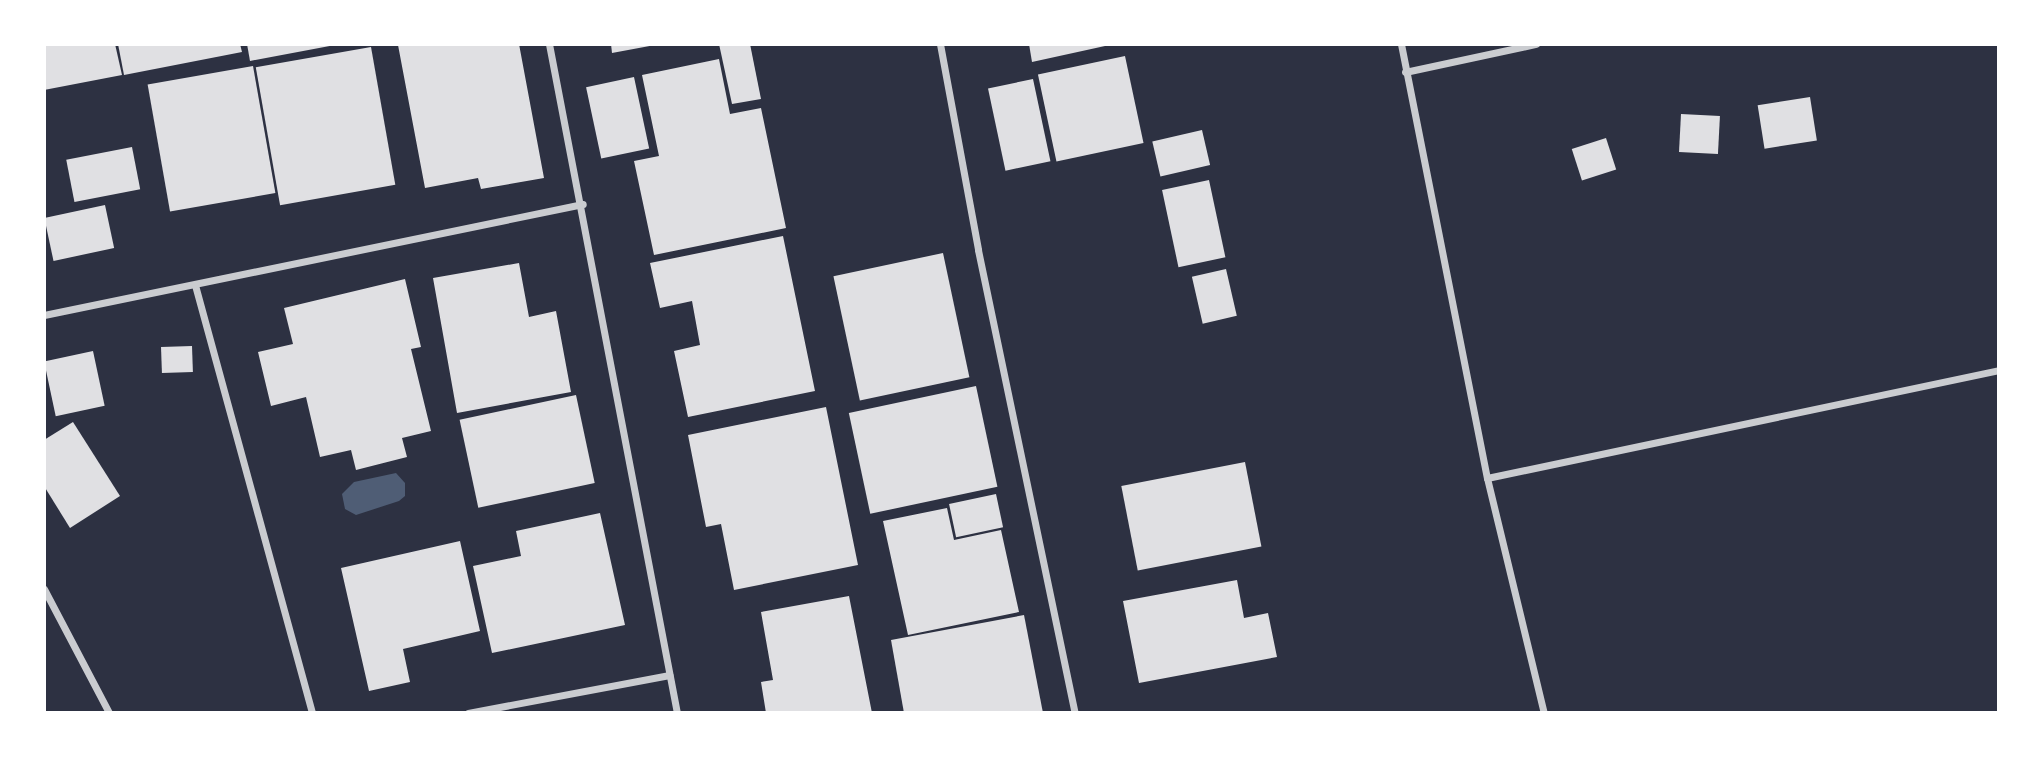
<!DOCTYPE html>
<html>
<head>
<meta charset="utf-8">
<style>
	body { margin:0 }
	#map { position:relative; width:2043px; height:757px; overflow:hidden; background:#2d3142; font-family:"Golos Text",sans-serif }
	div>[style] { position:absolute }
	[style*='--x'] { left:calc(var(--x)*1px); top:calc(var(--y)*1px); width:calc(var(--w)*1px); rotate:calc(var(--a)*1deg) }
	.water>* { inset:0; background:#4f5d75 }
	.building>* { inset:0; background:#e0e0e3; transform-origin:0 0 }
	.minor>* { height:7px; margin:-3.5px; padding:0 3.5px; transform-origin:3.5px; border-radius:3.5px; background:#caccd0 }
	span { translate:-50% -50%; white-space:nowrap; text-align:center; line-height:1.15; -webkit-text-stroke:5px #fff; paint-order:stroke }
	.frame { position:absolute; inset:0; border:46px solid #fff; pointer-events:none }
</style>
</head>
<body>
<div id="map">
	<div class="water">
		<div style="clip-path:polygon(396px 473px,405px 483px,405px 496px,399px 501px,356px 515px,345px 509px,342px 494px,354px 482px)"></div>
	</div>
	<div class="building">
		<div style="clip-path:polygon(44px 44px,115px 44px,122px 75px,44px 90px)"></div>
		<div style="clip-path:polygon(118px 44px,240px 44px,242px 52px,124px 75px)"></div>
		<div style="clip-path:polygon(247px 44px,335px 44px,335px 45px,250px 61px)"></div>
		<div style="clip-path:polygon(519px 44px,544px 178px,481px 189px,478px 178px,425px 188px,398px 45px)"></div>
		<div style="clip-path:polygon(611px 44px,655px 44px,655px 45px,612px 53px)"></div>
		<div style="clip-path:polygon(719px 44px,750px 44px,761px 99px,732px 104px)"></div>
		<div style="clip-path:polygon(1029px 44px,1104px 44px,1105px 46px,1032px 62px)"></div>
		<div style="left:371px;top:47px;width:140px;height:117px;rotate:80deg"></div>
		<div style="left:1125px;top:56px;width:89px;height:89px;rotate:78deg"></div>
		<div style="clip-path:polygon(719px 59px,730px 114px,761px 108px,786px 228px,654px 255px,634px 161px,659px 156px,642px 75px)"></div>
		<div style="left:253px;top:66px;width:129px;height:107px;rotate:80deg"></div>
		<div style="left:634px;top:77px;width:73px;height:49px;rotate:78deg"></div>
		<div style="left:1033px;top:79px;width:84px;height:46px;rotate:78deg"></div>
		<div style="left:1810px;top:97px;width:44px;height:53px;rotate:81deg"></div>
		<div style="left:1681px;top:114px;width:39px;height:38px;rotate:3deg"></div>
		<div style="left:1202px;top:130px;width:36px;height:51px;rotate:77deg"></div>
		<div style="left:1606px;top:138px;width:33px;height:36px;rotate:72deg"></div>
		<div style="left:132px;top:147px;width:43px;height:67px;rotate:79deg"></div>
		<div style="left:1209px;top:180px;width:79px;height:48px;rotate:78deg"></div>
		<div style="left:105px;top:205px;width:44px;height:62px;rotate:78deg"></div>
		<div style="clip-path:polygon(783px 236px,815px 391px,688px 417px,674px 351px,700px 345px,692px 301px,660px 308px,650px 263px)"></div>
		<div style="left:943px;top:253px;width:127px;height:112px;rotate:78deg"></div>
		<div style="clip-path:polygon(519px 263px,529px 317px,556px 311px,571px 392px,457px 413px,433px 278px)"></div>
		<div style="left:1226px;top:269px;width:48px;height:35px;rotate:77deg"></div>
		<div style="clip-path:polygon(405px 279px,421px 347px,411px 349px,431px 431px,402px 438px,407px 457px,356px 470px,351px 450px,320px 457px,306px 397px,271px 406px,258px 352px,293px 344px,284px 308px)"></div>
		<div style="left:192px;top:346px;width:26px;height:31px;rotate:88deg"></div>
		<div style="left:93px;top:351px;width:56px;height:50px;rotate:78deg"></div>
		<div style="left:976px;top:386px;width:103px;height:130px;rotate:78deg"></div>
		<div style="left:576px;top:395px;width:90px;height:119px;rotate:78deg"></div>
		<div style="clip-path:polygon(826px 407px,858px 565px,734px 590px,721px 524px,706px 527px,688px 435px)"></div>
		<div style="clip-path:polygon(73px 422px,120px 496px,70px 528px,44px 486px,44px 440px)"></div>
		<div style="left:1245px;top:462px;width:86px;height:126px;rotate:79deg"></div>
		<div style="left:996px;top:494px;width:34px;height:48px;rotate:78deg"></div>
		<div style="clip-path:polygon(947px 508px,954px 540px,1001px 530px,1019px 612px,908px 635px,883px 521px)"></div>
		<div style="clip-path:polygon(600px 513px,625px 625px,492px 653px,473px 566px,521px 556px,516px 531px)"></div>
		<div style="clip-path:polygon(460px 541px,480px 631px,403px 649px,410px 682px,369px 691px,341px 568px)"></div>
		<div style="clip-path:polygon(1237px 580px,1244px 618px,1268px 613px,1277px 657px,1139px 683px,1123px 601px)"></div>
		<div style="clip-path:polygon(849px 596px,872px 713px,766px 713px,761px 682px,773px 680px,761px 612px)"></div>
		<div style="clip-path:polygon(1024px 615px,1043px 713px,904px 713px,891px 640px)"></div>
	</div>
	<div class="minor">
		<div style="--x:549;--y:44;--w:681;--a:79.17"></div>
		<div style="--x:940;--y:44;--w:209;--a:79.5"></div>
		<div style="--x:978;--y:250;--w:473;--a:78.2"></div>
		<div style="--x:1401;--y:44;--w:442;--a:78.8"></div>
		<div style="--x:1487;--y:478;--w:242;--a:76.4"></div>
		<div style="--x:1405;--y:72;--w:134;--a:-12.1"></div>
		<div style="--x:195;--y:285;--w:444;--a:74.7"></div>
		<div style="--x:44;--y:315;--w:550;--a:-11.64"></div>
		<div style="--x:1487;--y:478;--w:523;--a:-11.91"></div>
		<div style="--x:44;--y:589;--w:140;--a:62.3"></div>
		<div style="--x:468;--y:713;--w:205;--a:-10.7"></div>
	</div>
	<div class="frame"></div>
</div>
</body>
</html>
